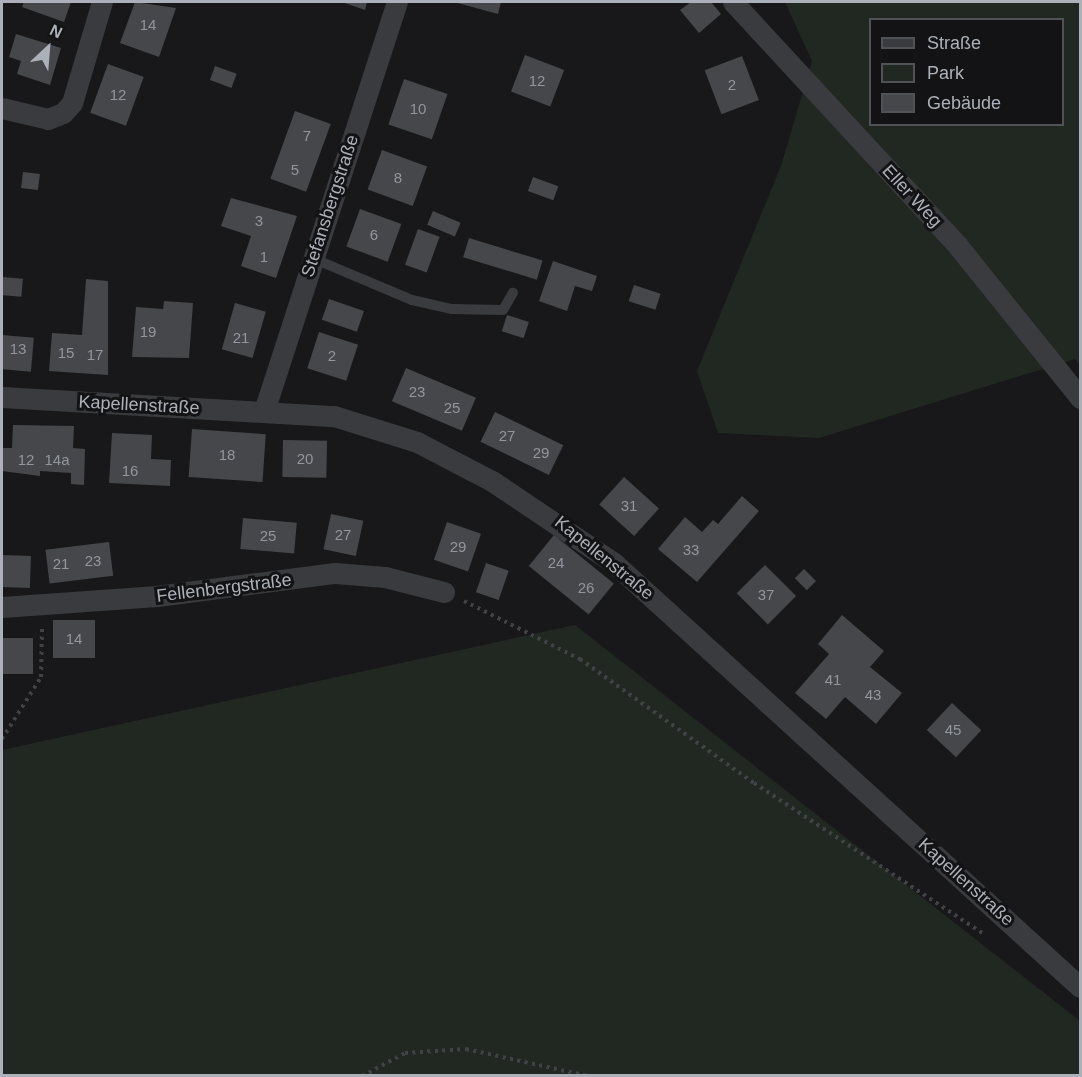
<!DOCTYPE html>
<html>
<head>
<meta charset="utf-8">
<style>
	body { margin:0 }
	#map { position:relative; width:1082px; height:1077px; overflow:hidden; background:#18181a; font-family:Helvetica,sans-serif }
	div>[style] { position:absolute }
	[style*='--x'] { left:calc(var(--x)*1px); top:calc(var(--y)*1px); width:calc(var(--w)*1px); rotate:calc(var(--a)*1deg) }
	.green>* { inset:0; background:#212821 }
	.building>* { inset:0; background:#45474a; transform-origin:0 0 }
	.path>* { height:4px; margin-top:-2px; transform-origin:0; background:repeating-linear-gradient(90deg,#404246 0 3px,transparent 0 7.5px) }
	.lane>* { height:10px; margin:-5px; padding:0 5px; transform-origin:5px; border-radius:5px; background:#3a3b3f }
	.street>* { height:21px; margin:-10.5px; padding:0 10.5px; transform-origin:10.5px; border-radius:10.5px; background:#3a3b3f }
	span { translate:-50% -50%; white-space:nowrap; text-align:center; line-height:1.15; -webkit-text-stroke:6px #131315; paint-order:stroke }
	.number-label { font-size:15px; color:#92969d }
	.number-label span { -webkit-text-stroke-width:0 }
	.street-label { font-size:18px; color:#acb1b9 }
	.frame { position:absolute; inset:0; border:3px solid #acb1b9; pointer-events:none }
	.legend { position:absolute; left:869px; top:18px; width:195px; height:108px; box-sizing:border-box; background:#131315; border:2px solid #505257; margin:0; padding:8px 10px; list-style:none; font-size:18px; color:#acb1b9 }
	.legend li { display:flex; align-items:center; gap:12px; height:30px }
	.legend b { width:30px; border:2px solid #505257 }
	.north { position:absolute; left:18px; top:18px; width:60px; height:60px; -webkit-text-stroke:4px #131315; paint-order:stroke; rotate:26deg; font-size:16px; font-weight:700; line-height:24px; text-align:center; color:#acb1b9 }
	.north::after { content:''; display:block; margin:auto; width:21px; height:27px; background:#acb1b9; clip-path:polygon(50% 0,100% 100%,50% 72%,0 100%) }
</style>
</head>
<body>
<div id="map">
	<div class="green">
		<div style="clip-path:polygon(evenodd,785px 2px,1080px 2px,1080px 365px,1075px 359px,819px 438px,718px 433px,697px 371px,781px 166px,812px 61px,785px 2px,870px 20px,1062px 20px,1062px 124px,870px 124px,870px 20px)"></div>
		<div style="clip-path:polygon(575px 625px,1080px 1021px,1080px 1075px,2px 1075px,2px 750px)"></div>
	</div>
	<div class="building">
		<div style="clip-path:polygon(24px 2px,71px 2px,64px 22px,22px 7px)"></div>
		<div style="clip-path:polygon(135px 2px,176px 8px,159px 57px,120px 43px)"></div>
		<div style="clip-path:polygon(342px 2px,367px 2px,365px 10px)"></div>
		<div style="clip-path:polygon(454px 2px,501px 2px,498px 14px)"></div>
		<div style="clip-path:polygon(691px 2px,711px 2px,721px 14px,699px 33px,680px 10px)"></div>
		<div style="clip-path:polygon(16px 34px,61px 48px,50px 85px,17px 74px,21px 61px,9px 57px)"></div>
		<div style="left:525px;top:55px;width:42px;height:39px;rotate:21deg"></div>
		<div style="left:742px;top:56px;width:47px;height:40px;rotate:69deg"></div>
		<div style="left:108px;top:64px;width:38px;height:52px;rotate:20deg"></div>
		<div style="left:215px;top:66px;width:23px;height:15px;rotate:20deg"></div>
		<div style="left:404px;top:79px;width:46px;height:48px;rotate:19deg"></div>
		<div style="left:295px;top:111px;width:38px;height:72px;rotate:20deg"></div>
		<div style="left:382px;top:150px;width:48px;height:42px;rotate:20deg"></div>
		<div style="left:23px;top:172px;width:17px;height:16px;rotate:7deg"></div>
		<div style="left:533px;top:177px;width:27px;height:15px;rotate:20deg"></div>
		<div style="clip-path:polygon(231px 198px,297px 216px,276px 278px,241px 266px,251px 236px,221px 226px)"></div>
		<div style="left:360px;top:209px;width:44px;height:40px;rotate:20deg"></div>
		<div style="left:433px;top:211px;width:30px;height:15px;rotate:23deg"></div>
		<div style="left:418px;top:229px;width:23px;height:38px;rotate:20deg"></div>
		<div style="left:469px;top:238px;width:77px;height:20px;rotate:17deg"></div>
		<div style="clip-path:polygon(553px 261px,597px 276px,592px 291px,575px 286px,567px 311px,539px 301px)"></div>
		<div style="left:2px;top:277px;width:21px;height:18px;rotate:5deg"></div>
		<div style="clip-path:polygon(86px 279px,108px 281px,108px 375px,49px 371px,52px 333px,82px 335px)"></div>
		<div style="left:634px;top:285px;width:28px;height:17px;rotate:18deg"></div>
		<div style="left:329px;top:299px;width:37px;height:22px;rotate:19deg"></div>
		<div style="clip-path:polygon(164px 301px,193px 303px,189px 358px,132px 357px,136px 307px,163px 309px)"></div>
		<div style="left:235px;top:303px;width:32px;height:48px;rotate:16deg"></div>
		<div style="left:507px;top:315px;width:23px;height:17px;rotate:18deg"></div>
		<div style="left:319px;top:332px;width:41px;height:38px;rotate:18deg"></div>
		<div style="left:2px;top:335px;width:32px;height:34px;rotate:5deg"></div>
		<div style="left:406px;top:368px;width:76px;height:36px;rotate:23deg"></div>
		<div style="left:495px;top:412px;width:76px;height:33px;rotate:26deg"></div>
		<div style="clip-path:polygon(13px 425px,74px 426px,73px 448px,85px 449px,84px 485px,71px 484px,71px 473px,40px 471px,40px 476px,2px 471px,2px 448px,12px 448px)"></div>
		<div style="left:192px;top:429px;width:74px;height:48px;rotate:4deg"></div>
		<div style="clip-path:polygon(112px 433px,152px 435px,151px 459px,171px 460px,170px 486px,109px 483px)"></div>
		<div style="left:283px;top:440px;width:44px;height:37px;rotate:1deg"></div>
		<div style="left:624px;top:477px;width:47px;height:37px;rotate:42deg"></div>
		<div style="clip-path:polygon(742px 496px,759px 511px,697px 582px,658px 549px,685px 517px,702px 532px,713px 520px,718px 524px)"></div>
		<div style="left:331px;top:514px;width:33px;height:36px;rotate:12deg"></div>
		<div style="left:243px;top:518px;width:54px;height:31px;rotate:5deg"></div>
		<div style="left:447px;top:522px;width:36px;height:40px;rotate:19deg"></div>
		<div style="left:554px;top:535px;width:77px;height:40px;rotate:39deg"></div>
		<div style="left:109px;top:542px;width:34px;height:64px;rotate:83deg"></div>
		<div style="left:2px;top:555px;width:29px;height:32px;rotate:2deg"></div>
		<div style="left:486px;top:563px;width:24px;height:31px;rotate:19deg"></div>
		<div style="left:765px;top:565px;width:44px;height:40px;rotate:45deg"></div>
		<div style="left:804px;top:569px;width:17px;height:13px;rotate:45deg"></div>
		<div style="clip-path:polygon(842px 615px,884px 651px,870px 667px,902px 693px,876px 724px,845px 697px,826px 719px,795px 693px,829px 654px,818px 644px)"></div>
		<div style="left:53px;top:620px;width:42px;height:38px"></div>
		<div style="left:2px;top:638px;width:31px;height:36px"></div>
		<div style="left:952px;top:703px;width:40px;height:37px;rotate:43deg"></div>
	</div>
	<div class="path">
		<div style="--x:464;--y:601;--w:130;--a:26.6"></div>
		<div style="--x:580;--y:659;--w:214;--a:35.5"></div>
		<div style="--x:754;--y:783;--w:277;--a:33.3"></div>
		<div style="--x:2;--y:739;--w:73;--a:-57.8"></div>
		<div style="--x:41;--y:677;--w:49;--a:-88.8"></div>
		<div style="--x:362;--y:1076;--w:49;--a:-28.1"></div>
		<div style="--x:405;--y:1053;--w:61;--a:-3.8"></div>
		<div style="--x:466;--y:1049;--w:125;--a:12.5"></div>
	</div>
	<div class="lane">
		<div style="--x:312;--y:258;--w:108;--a:22.8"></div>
		<div style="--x:412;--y:300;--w:41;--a:12.7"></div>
		<div style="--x:452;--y:309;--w:51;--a:1.1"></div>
		<div style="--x:503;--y:310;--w:20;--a:-60"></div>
	</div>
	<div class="street">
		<div style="--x:733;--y:2;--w:332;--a:47.3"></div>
		<div style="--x:958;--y:246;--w:195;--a:51.2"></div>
		<div style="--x:2;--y:108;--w:47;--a:13.4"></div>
		<div style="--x:48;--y:119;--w:16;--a:-22"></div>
		<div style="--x:63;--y:113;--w:13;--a:-48"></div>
		<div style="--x:72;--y:103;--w:105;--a:-73.5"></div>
		<div style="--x:2;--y:397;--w:333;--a:3.3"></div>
		<div style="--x:334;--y:416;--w:87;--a:17.4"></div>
		<div style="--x:417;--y:442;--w:85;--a:27.5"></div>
		<div style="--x:492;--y:481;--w:147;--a:33.9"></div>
		<div style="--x:614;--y:563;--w:630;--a:42.3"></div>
		<div style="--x:264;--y:411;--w:430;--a:-72"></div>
		<div style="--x:2;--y:607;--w:155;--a:-4.1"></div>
		<div style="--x:157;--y:596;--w:179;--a:-7.4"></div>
		<div style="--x:335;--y:573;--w:50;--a:4.6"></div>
		<div style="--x:385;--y:577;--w:61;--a:14.3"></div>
	</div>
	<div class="number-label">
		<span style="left:148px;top:25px">14</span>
		<span style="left:537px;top:81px">12</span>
		<span style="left:732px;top:85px">2</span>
		<span style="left:118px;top:95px">12</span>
		<span style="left:418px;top:109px">10</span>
		<span style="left:307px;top:136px">7</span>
		<span style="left:295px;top:170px">5</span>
		<span style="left:398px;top:178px">8</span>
		<span style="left:259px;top:221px">3</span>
		<span style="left:374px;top:235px">6</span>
		<span style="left:264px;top:257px">1</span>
		<span style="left:148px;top:332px">19</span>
		<span style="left:241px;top:338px">21</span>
		<span style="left:18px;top:349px">13</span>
		<span style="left:66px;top:353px">15</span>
		<span style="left:95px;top:355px">17</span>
		<span style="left:332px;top:356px">2</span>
		<span style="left:417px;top:392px">23</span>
		<span style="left:452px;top:408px">25</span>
		<span style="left:507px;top:436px">27</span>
		<span style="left:541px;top:453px">29</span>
		<span style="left:227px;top:455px">18</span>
		<span style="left:305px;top:459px">20</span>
		<span style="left:26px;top:460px">12</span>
		<span style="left:57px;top:460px">14a</span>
		<span style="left:130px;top:471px">16</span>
		<span style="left:629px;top:506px">31</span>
		<span style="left:343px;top:535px">27</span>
		<span style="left:268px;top:536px">25</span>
		<span style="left:458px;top:547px">29</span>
		<span style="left:691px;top:550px">33</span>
		<span style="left:93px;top:561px">23</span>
		<span style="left:556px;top:563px">24</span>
		<span style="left:61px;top:564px">21</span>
		<span style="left:586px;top:588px">26</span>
		<span style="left:766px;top:595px">37</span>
		<span style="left:74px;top:639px">14</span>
		<span style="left:833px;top:680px">41</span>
		<span style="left:873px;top:695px">43</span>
		<span style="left:953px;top:730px">45</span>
	</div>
	<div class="street-label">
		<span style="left:912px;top:196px;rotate:47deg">Eller Weg</span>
		<span style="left:330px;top:206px;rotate:-72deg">Stefansbergstraße</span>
		<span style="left:139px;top:405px;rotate:3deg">Kapellenstraße</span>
		<span style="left:604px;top:558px;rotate:39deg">Kapellenstraße</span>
		<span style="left:224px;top:588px;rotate:-7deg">Fellenbergstraße</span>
		<span style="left:966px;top:882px;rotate:42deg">Kapellenstraße</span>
	</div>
	<div class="frame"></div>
	<ul class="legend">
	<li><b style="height:8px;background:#3a3b3f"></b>Straße</li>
	<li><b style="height:16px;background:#212821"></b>Park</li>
	<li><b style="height:16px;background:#45474a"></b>Gebäude</li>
	</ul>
	<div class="north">N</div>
</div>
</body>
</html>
